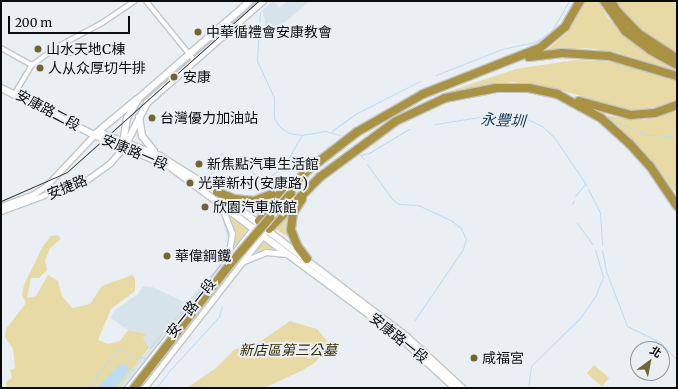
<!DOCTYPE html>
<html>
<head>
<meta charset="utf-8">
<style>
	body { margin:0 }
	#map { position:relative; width:678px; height:389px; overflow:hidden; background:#e9eff2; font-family:Merriweather,"Noto Sans TC",serif }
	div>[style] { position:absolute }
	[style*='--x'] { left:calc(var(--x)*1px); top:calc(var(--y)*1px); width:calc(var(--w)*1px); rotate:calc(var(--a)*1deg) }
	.built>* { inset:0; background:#d7e3eb }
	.green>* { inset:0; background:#e8daa4; transform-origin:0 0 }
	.water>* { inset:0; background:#bcdcf2 }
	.stream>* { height:1px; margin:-0.5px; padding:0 0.5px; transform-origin:0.5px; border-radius:0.5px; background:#bcdcf2 }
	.roads { filter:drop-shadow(1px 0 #c1c6ca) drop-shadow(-1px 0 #c1c6ca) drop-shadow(0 1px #c1c6ca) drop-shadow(0 -1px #c1c6ca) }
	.minor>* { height:4px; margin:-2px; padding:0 2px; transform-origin:2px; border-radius:2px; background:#fff }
	.tertiary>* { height:5px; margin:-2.5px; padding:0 2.5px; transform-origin:2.5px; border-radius:2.5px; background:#fff }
	.secondary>* { height:6px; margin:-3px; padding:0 3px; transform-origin:3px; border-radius:3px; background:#fff }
	.motorway>* { height:8px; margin:-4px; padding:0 4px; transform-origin:4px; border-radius:4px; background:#a99342 }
	.tram>* { height:1px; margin:-0.5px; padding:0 0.5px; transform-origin:0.5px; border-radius:0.5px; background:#323436 }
	.bridges { filter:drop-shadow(1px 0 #c9c9ca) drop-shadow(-1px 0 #c9c9ca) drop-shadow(0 1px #c9c9ca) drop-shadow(0 -1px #c9c9ca) }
	.motorway-bridge>* { height:8px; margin:-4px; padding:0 4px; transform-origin:4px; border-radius:4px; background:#a99342 }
	.dots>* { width:11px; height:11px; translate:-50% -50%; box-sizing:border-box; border:2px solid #e9eff2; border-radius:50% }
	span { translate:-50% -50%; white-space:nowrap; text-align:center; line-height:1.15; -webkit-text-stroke:4px #e9eff2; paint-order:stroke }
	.poi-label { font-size:14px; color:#0a0b0d }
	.left { translate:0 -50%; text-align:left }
	.street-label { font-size:14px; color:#0a0b0d }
	.park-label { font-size:14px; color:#342a01; font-style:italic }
	.water-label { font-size:15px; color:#183d54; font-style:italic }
	.frame { position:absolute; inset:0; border:2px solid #0a0b0d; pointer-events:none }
	.north { position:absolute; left:630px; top:341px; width:40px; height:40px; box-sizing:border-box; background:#e9eff2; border:1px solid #909496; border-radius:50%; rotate:32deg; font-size:11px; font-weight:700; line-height:16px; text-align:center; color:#0a0b0d }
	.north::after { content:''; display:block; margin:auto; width:14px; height:18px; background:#736532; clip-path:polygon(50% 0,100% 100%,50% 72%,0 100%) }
	.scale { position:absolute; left:8px; top:16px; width:122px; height:18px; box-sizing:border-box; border:2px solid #0a0b0d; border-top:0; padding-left:5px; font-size:12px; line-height:14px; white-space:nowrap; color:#0a0b0d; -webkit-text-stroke:3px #e9eff2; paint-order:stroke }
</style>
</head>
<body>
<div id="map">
	<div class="built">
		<div style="clip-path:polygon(273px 1px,279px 7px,288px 1px,310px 1px,274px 31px,264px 33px,265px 20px,262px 11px)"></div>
		<div style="clip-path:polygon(143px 286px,152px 287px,189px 304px,161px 338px,177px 350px,148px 388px,120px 388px,160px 340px,152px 349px,149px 348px,143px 338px,147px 334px,128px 330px,111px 318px,114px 311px,138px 294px)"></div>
	</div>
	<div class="green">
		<div style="clip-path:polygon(585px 1px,599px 1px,608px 18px,621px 32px,654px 57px,677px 69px,676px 72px,616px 52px,588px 48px,546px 51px,569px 31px)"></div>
		<div style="clip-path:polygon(615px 1px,677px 1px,677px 54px,640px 31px)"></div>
		<div style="clip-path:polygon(575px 60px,620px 62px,661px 73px,677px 81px,677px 99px,660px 107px,628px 110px,564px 91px,513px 82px,447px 92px,516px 69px)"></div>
		<div style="clip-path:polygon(677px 109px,677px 194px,642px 149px,605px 115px,635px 120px,649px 119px)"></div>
		<div style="clip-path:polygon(268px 201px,271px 203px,259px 216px,243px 205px)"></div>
		<div style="clip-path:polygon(288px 214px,290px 235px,288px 237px,274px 228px)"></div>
		<div style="clip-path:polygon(231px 218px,248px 229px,236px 245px,234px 244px,234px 233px)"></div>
		<div style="clip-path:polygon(58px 235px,61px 239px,50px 248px,45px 260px,47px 270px,39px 278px,31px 278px,27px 298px,36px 296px,48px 275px,58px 281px,62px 296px,72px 308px,90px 304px,102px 286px,132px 275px,135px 279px,135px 291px,111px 309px,98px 340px,108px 344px,120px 341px,128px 330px,147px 334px,143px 338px,149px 348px,118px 388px,7px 388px,6px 382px,12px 378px,10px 370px,15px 368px,13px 349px,5px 337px,6px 329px,26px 303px,22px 295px,24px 285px,43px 246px,51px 236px)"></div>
		<div style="clip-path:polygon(265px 241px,275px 250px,256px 252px,256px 250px)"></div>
		<div style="clip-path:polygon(290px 321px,317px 329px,328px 342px,316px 362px,303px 370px,264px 388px,187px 388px,216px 368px,235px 349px,251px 348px)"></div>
		<div style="left:594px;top:365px;width:20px;height:11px;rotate:41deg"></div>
	</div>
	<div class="water">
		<div style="clip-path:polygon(120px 364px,127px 365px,129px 370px,115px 388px,96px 388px)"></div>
	</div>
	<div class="stream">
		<div style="--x:260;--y:12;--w:49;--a:93.5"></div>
		<div style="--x:257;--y:61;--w:40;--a:65"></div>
		<div style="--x:274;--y:97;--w:21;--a:90"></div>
		<div style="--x:274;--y:118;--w:11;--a:56"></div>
		<div style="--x:280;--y:127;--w:11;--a:34"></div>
		<div style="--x:289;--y:133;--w:13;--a:9"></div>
		<div style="--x:302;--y:135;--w:23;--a:-10"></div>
		<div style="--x:325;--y:131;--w:16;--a:15"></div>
		<div style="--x:436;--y:75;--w:71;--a:-21.5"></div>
		<div style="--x:502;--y:49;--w:34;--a:-12"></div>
		<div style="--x:535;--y:42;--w:19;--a:-32"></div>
		<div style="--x:551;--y:32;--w:36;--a:-60"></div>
		<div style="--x:606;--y:117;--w:45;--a:23.7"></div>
		<div style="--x:647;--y:135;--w:30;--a:2"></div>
		<div style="--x:435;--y:124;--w:45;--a:-9"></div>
		<div style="--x:479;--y:117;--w:48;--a:2.4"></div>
		<div style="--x:527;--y:119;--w:17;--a:25"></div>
		<div style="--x:542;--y:126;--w:16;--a:43"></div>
		<div style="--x:554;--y:137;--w:59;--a:56"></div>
		<div style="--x:332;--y:131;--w:31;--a:-36"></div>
		<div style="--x:357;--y:113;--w:71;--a:-26.9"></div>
		<div style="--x:359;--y:154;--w:7;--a:45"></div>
		<div style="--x:360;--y:155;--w:9;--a:-13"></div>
		<div style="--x:369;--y:153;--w:47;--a:-31"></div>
		<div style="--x:367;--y:164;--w:43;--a:54.5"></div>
		<div style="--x:392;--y:199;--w:9;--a:36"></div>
		<div style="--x:399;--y:204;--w:19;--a:3"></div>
		<div style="--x:418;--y:205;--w:38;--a:25"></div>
		<div style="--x:452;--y:221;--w:11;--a:38"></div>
		<div style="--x:461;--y:228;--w:12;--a:66"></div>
		<div style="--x:466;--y:239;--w:10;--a:107"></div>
		<div style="--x:463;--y:249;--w:87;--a:124.2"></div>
		<div style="--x:212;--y:185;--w:8;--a:-113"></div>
		<div style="--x:209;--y:178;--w:28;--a:-64"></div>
		<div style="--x:221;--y:153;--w:8;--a:40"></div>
		<div style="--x:227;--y:158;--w:18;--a:19"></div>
		<div style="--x:244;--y:164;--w:22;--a:43"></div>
		<div style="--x:260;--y:179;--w:8;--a:-7"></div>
		<div style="--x:268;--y:178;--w:20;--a:-37"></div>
		<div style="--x:284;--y:166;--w:36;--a:-60"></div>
		<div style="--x:588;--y:189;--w:27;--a:63"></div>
		<div style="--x:600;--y:213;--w:32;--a:86"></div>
		<div style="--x:575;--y:196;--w:16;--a:-50"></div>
		<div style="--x:572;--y:204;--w:4;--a:-63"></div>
		<div style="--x:219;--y:207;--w:34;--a:73"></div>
		<div style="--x:577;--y:223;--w:26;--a:54"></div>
		<div style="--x:602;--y:250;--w:21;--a:79"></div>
		<div style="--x:606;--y:271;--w:59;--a:69.1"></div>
		<div style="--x:627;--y:326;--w:37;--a:26"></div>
		<div style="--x:660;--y:342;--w:25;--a:47"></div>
		<div style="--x:207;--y:280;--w:27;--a:-51"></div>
		<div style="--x:224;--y:259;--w:10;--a:-73"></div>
		<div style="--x:168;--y:372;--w:75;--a:-47.2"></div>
		<div style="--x:219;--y:317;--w:11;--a:-75"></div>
		<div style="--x:87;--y:388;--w:47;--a:-51.9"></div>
		<div style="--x:116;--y:351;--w:4;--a:-27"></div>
		<div style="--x:120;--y:349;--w:21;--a:29"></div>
		<div style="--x:138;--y:359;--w:5;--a:-22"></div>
		<div style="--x:143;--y:357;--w:93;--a:-50.7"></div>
		<div style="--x:118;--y:388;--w:40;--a:-51"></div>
		<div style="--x:143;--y:357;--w:4;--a:27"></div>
		<div style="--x:156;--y:388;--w:19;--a:-51"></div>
		<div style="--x:528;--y:388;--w:22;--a:-82"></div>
		<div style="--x:531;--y:366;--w:69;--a:-44.4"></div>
		<div style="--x:580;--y:318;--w:28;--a:-55"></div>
		<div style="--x:596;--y:295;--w:19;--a:-69"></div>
		<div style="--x:603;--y:277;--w:29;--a:-106"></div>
	</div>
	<div class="roads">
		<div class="minor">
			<div style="--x:146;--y:1;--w:77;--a:50.8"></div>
			<div style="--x:57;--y:47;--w:14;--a:25"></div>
			<div style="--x:1;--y:48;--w:35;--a:29"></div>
			<div style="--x:15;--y:93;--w:33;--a:-59"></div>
			<div style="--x:32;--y:65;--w:31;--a:-36"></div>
			<div style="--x:57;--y:47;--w:51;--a:-28.1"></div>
			<div style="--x:102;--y:23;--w:40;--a:-34"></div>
		</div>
		<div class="tertiary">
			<div style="--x:221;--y:205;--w:30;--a:69"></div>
			<div style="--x:232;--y:233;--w:25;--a:99"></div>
			<div style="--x:1;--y:206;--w:33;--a:-20"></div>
			<div style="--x:32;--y:195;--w:17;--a:-33"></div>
			<div style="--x:46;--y:186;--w:70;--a:-46.7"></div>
			<div style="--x:1;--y:211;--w:93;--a:-20.2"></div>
			<div style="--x:88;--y:179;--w:27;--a:-36"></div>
			<div style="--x:110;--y:163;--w:21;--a:-49"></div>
			<div style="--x:244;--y:261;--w:24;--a:-22"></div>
			<div style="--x:266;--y:252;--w:20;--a:6"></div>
			<div style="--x:127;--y:388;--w:205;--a:-51.7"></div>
			<div style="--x:144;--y:388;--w:195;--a:-52.1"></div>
		</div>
		<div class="secondary">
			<div style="--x:1;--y:88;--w:104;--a:26.8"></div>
			<div style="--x:94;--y:135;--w:81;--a:22.5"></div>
			<div style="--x:169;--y:166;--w:292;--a:36.6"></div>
			<div style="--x:403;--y:340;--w:71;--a:42.7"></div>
			<div style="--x:139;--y:117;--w:19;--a:81"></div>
			<div style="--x:142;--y:136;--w:19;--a:51"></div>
			<div style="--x:98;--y:134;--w:5;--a:0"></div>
			<div style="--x:103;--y:134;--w:61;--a:21.1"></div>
			<div style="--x:160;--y:156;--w:67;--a:32.3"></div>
			<div style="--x:217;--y:192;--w:238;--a:37.3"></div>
			<div style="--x:406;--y:336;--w:76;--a:42.9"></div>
			<div style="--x:94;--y:135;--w:56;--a:-39.9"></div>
			<div style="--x:123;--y:143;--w:25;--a:-81"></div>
			<div style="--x:127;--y:118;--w:23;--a:-59"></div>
			<div style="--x:139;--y:98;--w:147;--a:-41.1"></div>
			<div style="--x:125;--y:146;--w:48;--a:-62.9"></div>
			<div style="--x:147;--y:103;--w:154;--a:-41.3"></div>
		</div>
		<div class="motorway">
			<div style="--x:604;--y:1;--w:37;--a:55"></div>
			<div style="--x:625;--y:31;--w:31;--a:37"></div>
			<div style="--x:650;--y:50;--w:31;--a:29"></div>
			<div style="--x:611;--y:1;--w:12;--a:59"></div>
			<div style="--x:617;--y:11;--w:30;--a:46"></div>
			<div style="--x:638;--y:33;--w:45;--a:33.3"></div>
			<div style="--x:529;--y:57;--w:33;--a:-7"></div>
			<div style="--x:562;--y:53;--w:47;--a:3.7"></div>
			<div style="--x:609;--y:56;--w:71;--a:16.4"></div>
			<div style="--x:579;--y:101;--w:54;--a:15.1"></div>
			<div style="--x:631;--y:115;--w:24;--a:-5"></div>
			<div style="--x:655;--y:113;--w:23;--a:-20"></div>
			<div style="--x:217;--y:192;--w:18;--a:22"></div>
			<div style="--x:234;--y:199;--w:20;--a:6"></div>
			<div style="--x:254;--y:201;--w:33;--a:-21"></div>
			<div style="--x:302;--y:199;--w:17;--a:123"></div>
			<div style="--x:293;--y:213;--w:17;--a:97"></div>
			<div style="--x:291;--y:230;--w:18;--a:68"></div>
			<div style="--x:298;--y:247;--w:15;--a:53"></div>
			<div style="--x:259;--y:221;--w:71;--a:-46.1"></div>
			<div style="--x:308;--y:170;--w:62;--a:-37.8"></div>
			<div style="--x:357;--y:132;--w:76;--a:-29.9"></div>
			<div style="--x:423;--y:94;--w:126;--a:-21.5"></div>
			<div style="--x:540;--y:48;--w:33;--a:-40"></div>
			<div style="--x:565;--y:27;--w:30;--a:-60"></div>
			<div style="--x:269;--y:229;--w:73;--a:-45.6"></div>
			<div style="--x:320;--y:177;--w:94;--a:-36.4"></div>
			<div style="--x:396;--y:121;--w:54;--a:-25.1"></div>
			<div style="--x:445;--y:98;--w:52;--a:-11.1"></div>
			<div style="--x:496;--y:88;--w:33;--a:0"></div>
			<div style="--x:529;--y:88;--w:29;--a:12"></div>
			<div style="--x:557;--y:94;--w:50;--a:28.6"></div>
			<div style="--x:601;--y:118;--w:38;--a:42"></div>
			<div style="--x:629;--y:143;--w:31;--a:48"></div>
			<div style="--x:650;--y:166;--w:48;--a:56"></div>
		</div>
	</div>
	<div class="tram">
		<div style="--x:1;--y:201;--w:72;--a:-23.7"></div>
		<div style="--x:67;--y:172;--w:256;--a:-41.8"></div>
	</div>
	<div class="bridges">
		<div class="motorway-bridge">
			<div style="--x:134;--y:388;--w:158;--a:-52.2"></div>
			<div style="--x:231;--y:263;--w:92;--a:-49.4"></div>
		</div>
	</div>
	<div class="dots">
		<div style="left:198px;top:32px;background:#736532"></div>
		<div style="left:38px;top:49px;background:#736532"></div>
		<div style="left:40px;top:68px;background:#736532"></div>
		<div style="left:174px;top:77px;background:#736532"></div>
		<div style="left:152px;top:118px;background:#736532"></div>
		<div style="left:199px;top:164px;background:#736532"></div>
		<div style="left:190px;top:183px;background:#736532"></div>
		<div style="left:205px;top:207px;background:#736532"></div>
		<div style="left:167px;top:256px;background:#736532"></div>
		<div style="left:474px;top:358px;background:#736532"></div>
	</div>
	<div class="poi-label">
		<span class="left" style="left:206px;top:32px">中華循禮會安康教會</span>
		<span class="left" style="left:46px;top:49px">山水天地C棟</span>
		<span class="left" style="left:48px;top:68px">人从众厚切牛排</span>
		<span class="left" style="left:183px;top:77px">安康</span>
		<span class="left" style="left:160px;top:118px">台灣優力加油站</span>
		<span class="left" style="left:207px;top:164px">新焦點汽車生活館</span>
		<span class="left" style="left:198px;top:183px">光華新村(安康路)</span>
		<span class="left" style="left:213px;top:207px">欣園汽車旅館</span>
		<span class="left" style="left:175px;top:256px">華偉鋼鐵</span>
		<span class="left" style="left:482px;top:358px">咸福宮</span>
	</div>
	<div class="street-label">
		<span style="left:48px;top:110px;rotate:28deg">安康路二段</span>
		<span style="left:135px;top:152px;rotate:23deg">安康路一段</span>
		<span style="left:67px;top:187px;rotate:-22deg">安捷路</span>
		<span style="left:191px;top:308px;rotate:-52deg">安一路一段</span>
		<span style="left:399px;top:338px;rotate:39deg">安康路一段</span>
	</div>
	<div class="park-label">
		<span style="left:288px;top:350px">新店區第三公墓</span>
	</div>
	<div class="water-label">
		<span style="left:503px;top:120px;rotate:3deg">永豐圳</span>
	</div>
	<div class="frame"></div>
	<div class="north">北</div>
	<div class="scale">200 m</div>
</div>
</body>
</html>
